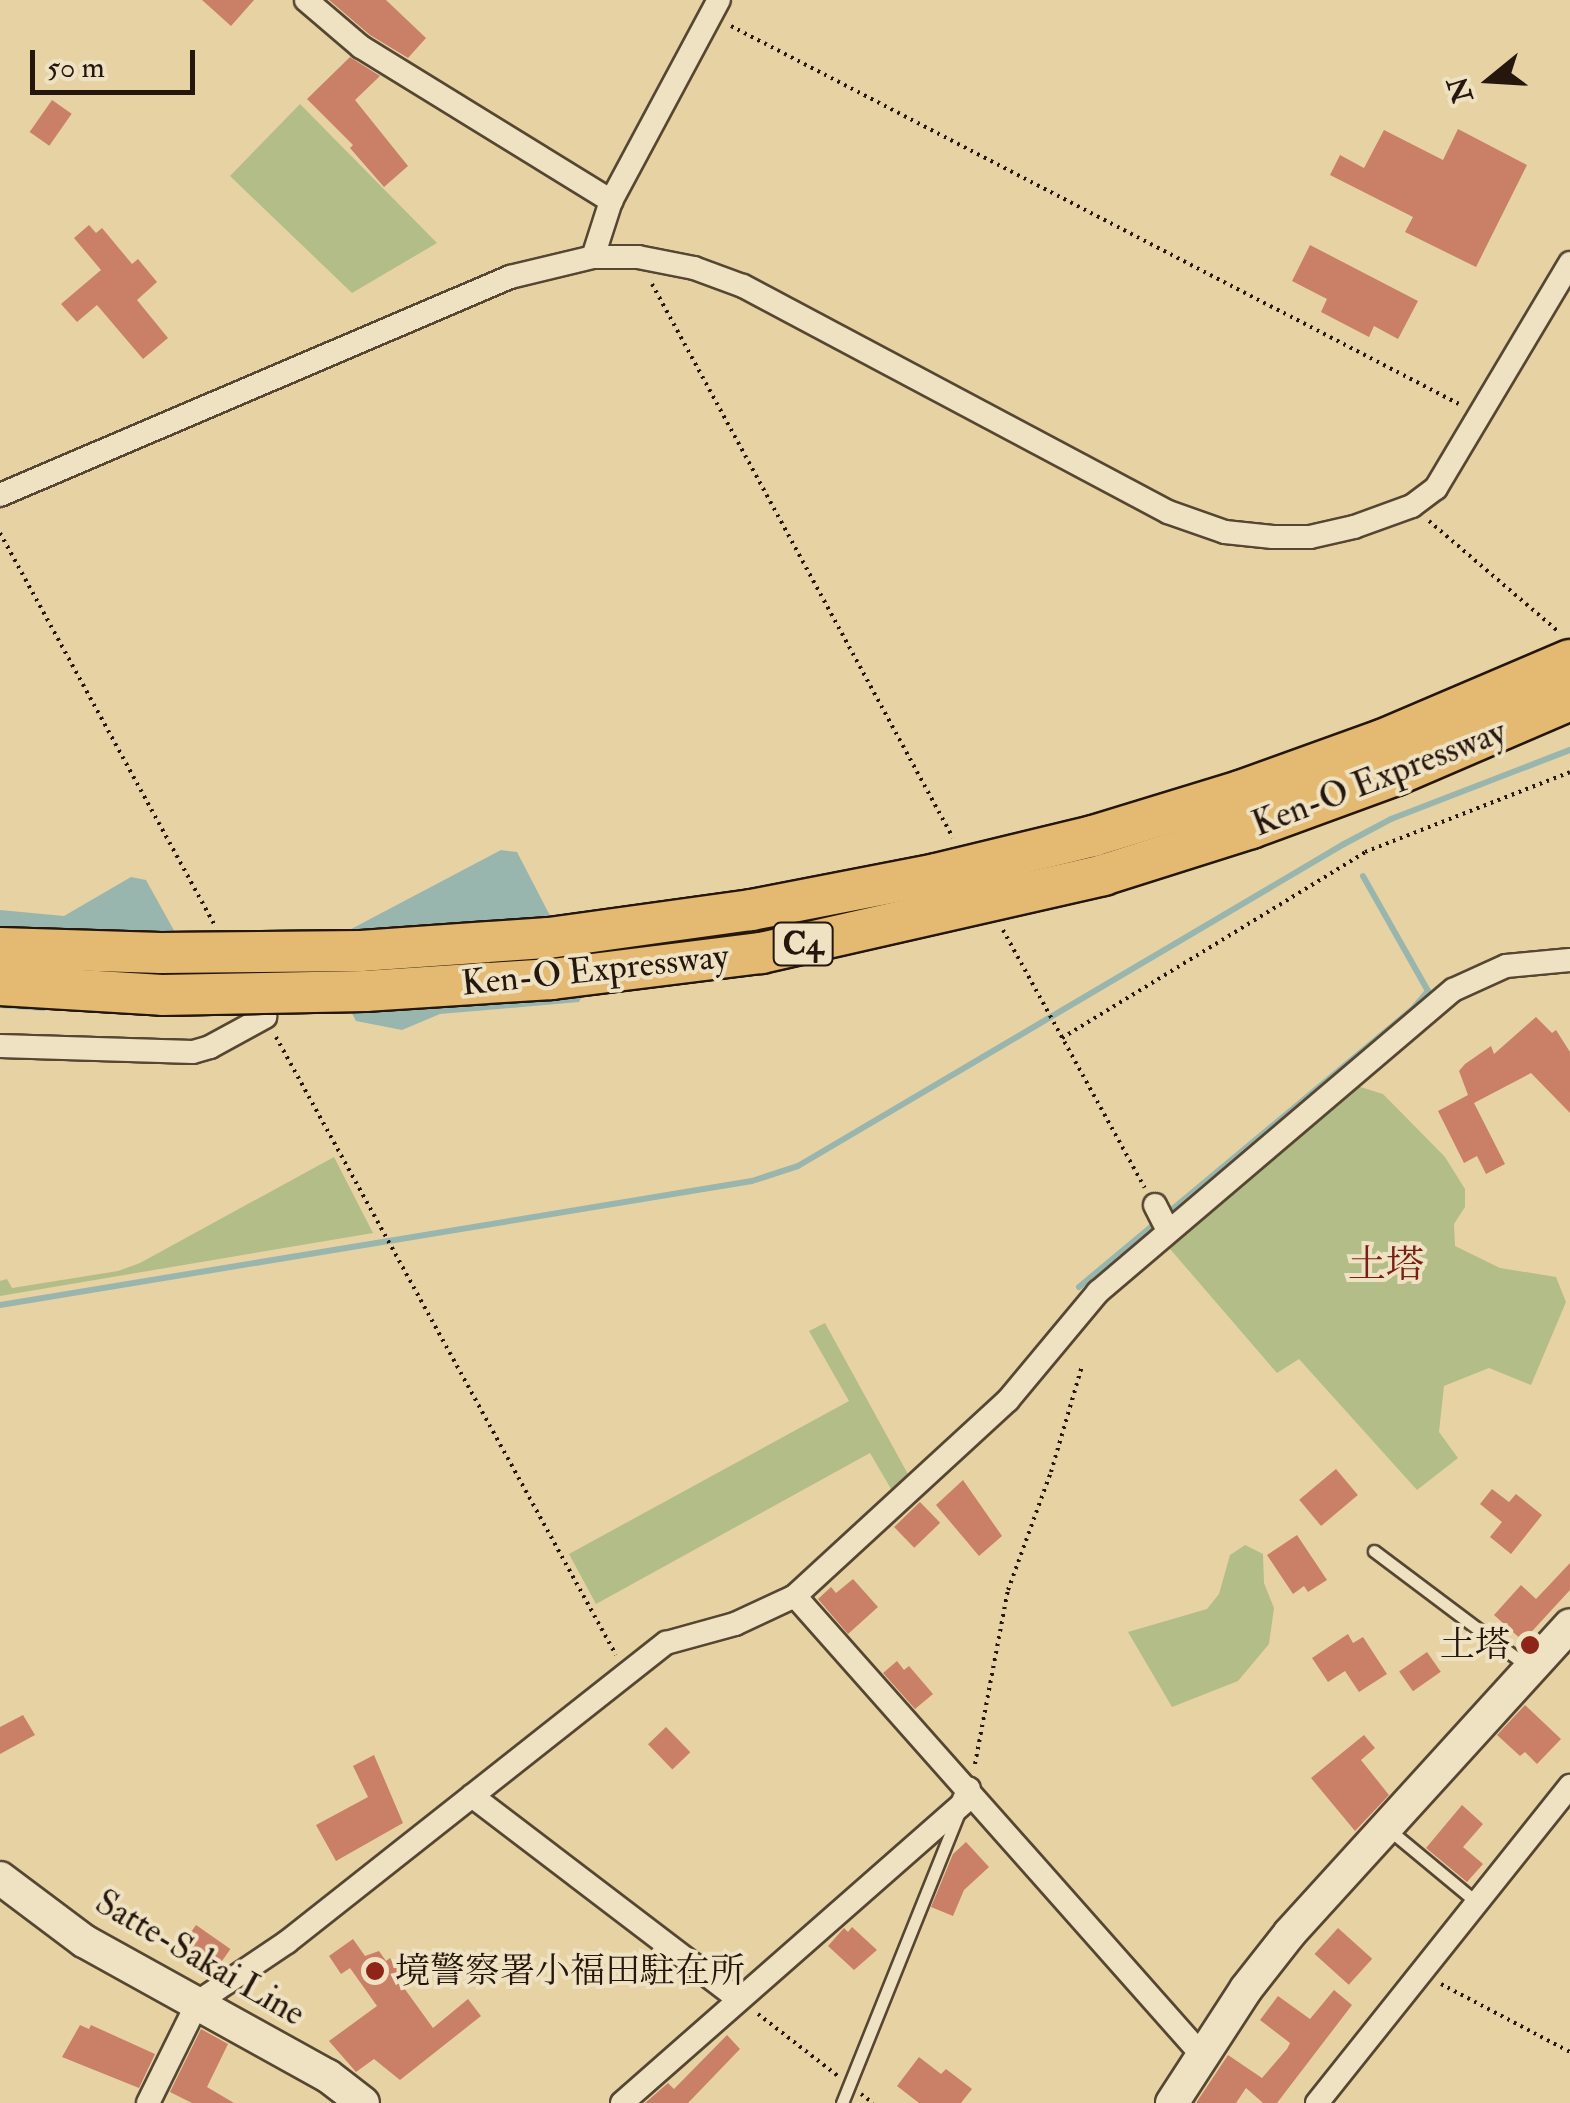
<!DOCTYPE html>
<html>
<head>
<meta charset="utf-8">
<style>
	body { margin:0 }
	#map { position:relative; width:1570px; height:2103px; overflow:hidden; background:#e7d2a3; font-family:"IM FELL Double Pica","Noto Serif JP",serif }
	div>[style] { position:absolute }
	[style*='--x'] { left:calc(var(--x)*1px); top:calc(var(--y)*1px); width:calc(var(--w)*1px); rotate:calc(var(--a)*1deg) }
	.green>* { inset:0; background:#b3bd87 }
	.water>* { inset:0; background:#98b6ae }
	.stream>* { height:6px; margin:-3px; padding:0 3px; transform-origin:3px; border-radius:3px; background:#98b6ae }
	.building>* { inset:0; background:#c98066; transform-origin:0 0 }
	.path>* { height:4px; margin-top:-2px; transform-origin:0; background:repeating-linear-gradient(90deg,#25170d 0 2.5px,transparent 0 7.5px) }
	.roads { filter:drop-shadow(2px 0 #564632) drop-shadow(-2px 0 #564632) drop-shadow(0 2px #564632) drop-shadow(0 -2px #564632) }
	.service>* { height:11px; margin:-5.5px; padding:0 5.5px; transform-origin:5.5px; border-radius:5.5px; background:#efe2c3 }
	.minor>* { height:22px; margin:-11px; padding:0 11px; transform-origin:11px; border-radius:11px; background:#efe2c3 }
	.secondary>* { height:32px; margin:-16px; padding:0 16px; transform-origin:16px; border-radius:16px; background:#efe2c3 }
	.bridges { filter:drop-shadow(2px 0 #25170d) drop-shadow(-2px 0 #25170d) drop-shadow(0 2px #25170d) drop-shadow(0 -2px #25170d) }
	.motorway-bridge>* { height:40px; margin:-20px; padding:0 20px; transform-origin:20px; border-radius:20px; background:#e4b972 }
	.dots>* { width:28px; height:28px; translate:-50% -50%; box-sizing:border-box; border:5px solid #efe2c3; border-radius:50% }
	span { translate:-50% -50%; white-space:nowrap; text-align:center; line-height:1.15; -webkit-text-stroke:8px #efe2c3; paint-order:stroke }
	.shield-label span { padding:2px 8px; background:#efe2c3; border:2px solid; border-radius:8px; -webkit-text-stroke-width:0 }
	.shield-label { font-size:32px; color:#25170d; font-weight:700 }
	.street-label { font-size:35px; color:#25170d }
	.poi-label { font-size:35px; color:#25170d }
	.right { translate:-100% -50%; text-align:right }
	.left { translate:0 -50%; text-align:left }
	.neighbourhood-label { font-size:38px; color:#7a1f14 }
	.north { position:absolute; left:1440px; top:30px; width:100px; height:100px; -webkit-text-stroke:8px #efe2c3; paint-order:stroke; rotate:252deg; font-size:28px; font-weight:700; line-height:40px; text-align:center; color:#25170d }
	.north::after { content:''; display:block; margin:auto; width:35px; height:45px; background:#25170d; clip-path:polygon(50% 0,100% 100%,50% 72%,0 100%) }
	.scale { position:absolute; left:30px; top:50px; width:165px; height:45px; box-sizing:border-box; border:5px solid #25170d; border-top:0; padding-left:12px; font-size:30px; line-height:35px; white-space:nowrap; color:#25170d; -webkit-text-stroke:8px #efe2c3; paint-order:stroke }
</style>
</head>
<body>
<div id="map">
	<div class="green">
		<div style="clip-path:polygon(300px 104px,437px 243px,352px 293px,230px 176px)"></div>
		<div style="clip-path:polygon(1354px 1085px,1383px 1094px,1445px 1157px,1465px 1189px,1465px 1207px,1454px 1224px,1455px 1246px,1500px 1268px,1556px 1277px,1566px 1302px,1531px 1385px,1489px 1368px,1444px 1386px,1439px 1432px,1458px 1458px,1417px 1490px,1299px 1359px,1277px 1373px,1164px 1242px)"></div>
		<div style="clip-path:polygon(334px 1157px,373px 1233px,0 1296px,0 1281px,7px 1279px,12px 1288px,118px 1271px,140px 1263px)"></div>
		<div style="clip-path:polygon(825px 1323px,909px 1476px,894px 1494px,870px 1453px,596px 1604px,569px 1554px,849px 1401px,809px 1331px)"></div>
		<div style="clip-path:polygon(1245px 1545px,1263px 1554px,1264px 1583px,1274px 1608px,1269px 1644px,1238px 1681px,1172px 1707px,1128px 1632px,1207px 1609px,1219px 1594px,1230px 1555px)"></div>
	</div>
	<div class="water">
		<div style="clip-path:polygon(501px 850px,517px 852px,587px 987px,579px 1002px,440px 1014px,402px 1030px,356px 1021px,317px 947px)"></div>
		<div style="clip-path:polygon(131px 877px,146px 880px,197px 972px,194px 985px,53px 997px,45px 1011px,0 1008px,0 910px,64px 916px)"></div>
	</div>
	<div class="stream">
		<div style="--x:1079;--y:1287;--w:433;--a:-39.8"></div>
		<div style="--x:1412;--y:1010;--w:25;--a:-50"></div>
		<div style="--x:1428;--y:991;--w:132;--a:-119.5"></div>
		<div style="--x:0;--y:1305;--w:762;--a:-9.36"></div>
		<div style="--x:752;--y:1181;--w:48;--a:-18.1"></div>
		<div style="--x:798;--y:1166;--w:634;--a:-30.53"></div>
		<div style="--x:1344;--y:844;--w:53;--a:-28"></div>
		<div style="--x:1391;--y:819;--w:192;--a:-21.1"></div>
	</div>
	<div class="building">
		<div style="clip-path:polygon(202px 0,254px 0,231px 26px)"></div>
		<div style="clip-path:polygon(329px 0,386px 0,426px 38px,408px 58px,370px 35px)"></div>
		<div style="clip-path:polygon(350px 57px,380px 76px,355px 100px,408px 166px,384px 187px,350px 148px,353px 145px,307px 99px)"></div>
		<div style="left:52px;top:100px;width:24px;height:39px;rotate:35deg"></div>
		<div style="clip-path:polygon(1458px 129px,1527px 165px,1476px 267px,1405px 232px,1413px 217px,1330px 175px,1340px 155px,1364px 168px,1384px 130px,1443px 160px)"></div>
		<div style="clip-path:polygon(89px 225px,96px 233px,102px 228px,132px 264px,138px 259px,157px 282px,137px 300px,168px 338px,143px 359px,97px 305px,77px 322px,61px 304px,101px 270px,74px 238px)"></div>
		<div style="clip-path:polygon(1310px 245px,1418px 301px,1398px 339px,1374px 326px,1369px 337px,1321px 312px,1327px 299px,1292px 281px)"></div>
		<div style="clip-path:polygon(1536px 1017px,1552px 1033px,1556px 1030px,1570px 1052px,1570px 1113px,1531px 1073px,1474px 1103px,1505px 1164px,1486px 1174px,1477px 1156px,1464px 1163px,1438px 1111px,1468px 1095px,1459px 1071px,1465px 1064px,1491px 1046px,1494px 1054px)"></div>
		<div style="left:1336px;top:1469px;width:34px;height:48px;rotate:50deg"></div>
		<div style="clip-path:polygon(963px 1480px,1002px 1536px,979px 1556px,936px 1505px)"></div>
		<div style="clip-path:polygon(1492px 1489px,1509px 1502px,1516px 1494px,1542px 1515px,1511px 1554px,1490px 1537px,1502px 1522px,1480px 1504px)"></div>
		<div style="left:920px;top:1502px;width:29px;height:36px;rotate:46deg"></div>
		<div style="clip-path:polygon(1297px 1535px,1327px 1580px,1308px 1592px,1304px 1586px,1293px 1594px,1267px 1555px)"></div>
		<div style="clip-path:polygon(1570px 1563px,1570px 1590px,1523px 1641px,1494px 1615px,1521px 1585px,1536px 1599px)"></div>
		<div style="clip-path:polygon(853px 1579px,878px 1607px,848px 1634px,818px 1599px,831px 1587px,836px 1593px)"></div>
		<div style="clip-path:polygon(1348px 1634px,1353px 1643px,1363px 1637px,1387px 1674px,1359px 1692px,1345px 1671px,1328px 1682px,1312px 1658px)"></div>
		<div style="left:1427px;top:1652px;width:24px;height:34px;rotate:55deg"></div>
		<div style="clip-path:polygon(897px 1661px,904px 1670px,909px 1666px,933px 1694px,915px 1709px,883px 1673px)"></div>
		<div style="clip-path:polygon(1525px 1705px,1561px 1739px,1537px 1764px,1525px 1752px,1520px 1756px,1497px 1735px)"></div>
		<div style="clip-path:polygon(23px 1715px,35px 1735px,0 1754px,0 1727px)"></div>
		<div style="left:666px;top:1727px;width:35px;height:25px;rotate:46deg"></div>
		<div style="clip-path:polygon(1364px 1735px,1375px 1748px,1361px 1760px,1389px 1795px,1355px 1831px,1311px 1778px)"></div>
		<div style="clip-path:polygon(374px 1755px,403px 1823px,336px 1861px,316px 1825px,368px 1797px,353px 1766px)"></div>
		<div style="clip-path:polygon(1462px 1805px,1483px 1824px,1463px 1847px,1483px 1864px,1467px 1882px,1426px 1848px)"></div>
		<div style="clip-path:polygon(966px 1842px,989px 1867px,964px 1890px,953px 1916px,931px 1907px,953px 1854px)"></div>
		<div style="left:196px;top:1925px;width:42px;height:29px;rotate:35deg"></div>
		<div style="clip-path:polygon(852px 1927px,877px 1950px,854px 1970px,828px 1946px,844px 1928px,848px 1932px)"></div>
		<div style="left:1338px;top:1928px;width:46px;height:35px;rotate:42deg"></div>
		<div style="clip-path:polygon(353px 1939px,365px 1956px,379px 1951px,386px 1961px,390px 1958px,404px 1977px,399px 1981px,433px 2028px,468px 1999px,481px 2016px,400px 2080px,374px 2059px,356px 2072px,329px 2041px,377px 2006px,350px 1968px,341px 1974px,329px 1956px)"></div>
		<div style="clip-path:polygon(1334px 1990px,1352px 2005px,1277px 2103px,1263px 2103px,1246px 2088px,1236px 2103px,1196px 2103px,1228px 2055px,1262px 2078px,1287px 2049px,1290px 2043px,1260px 2020px,1278px 1996px,1310px 2019px)"></div>
		<div style="clip-path:polygon(80px 2025px,89px 2029px,91px 2025px,155px 2054px,139px 2088px,62px 2057px)"></div>
		<div style="clip-path:polygon(201px 2029px,228px 2044px,207px 2087px,234px 2103px,192px 2103px,170px 2092px)"></div>
		<div style="clip-path:polygon(727px 2035px,740px 2049px,688px 2103px,645px 2103px,668px 2083px,674px 2089px)"></div>
		<div style="clip-path:polygon(919px 2057px,941px 2074px,946px 2069px,972px 2089px,961px 2103px,919px 2103px,897px 2086px)"></div>
	</div>
	<div class="path">
		<div style="--x:731;--y:26;--w:820;--a:27.44"></div>
		<div style="--x:652;--y:284;--w:630;--a:61.48"></div>
		<div style="--x:1429;--y:521;--w:170;--a:40.5"></div>
		<div style="--x:0;--y:533;--w:446;--a:61.3"></div>
		<div style="--x:1003;--y:930;--w:294;--a:61.2"></div>
		<div style="--x:276;--y:1037;--w:705;--a:61.18"></div>
		<div style="--x:1062;--y:1038;--w:356;--a:-31.5"></div>
		<div style="--x:1365;--y:852;--w:220;--a:-21.3"></div>
		<div style="--x:975;--y:1764;--w:177;--a:-79.3"></div>
		<div style="--x:1008;--y:1590;--w:126;--a:-70"></div>
		<div style="--x:1051;--y:1472;--w:110;--a:-73.7"></div>
		<div style="--x:1441;--y:1984;--w:146;--a:27.8"></div>
		<div style="--x:758;--y:2014;--w:101;--a:37.8"></div>
		<div style="--x:861;--y:2094;--w:15;--a:37"></div>
	</div>
	<div class="roads">
		<div class="service">
			<div style="--x:1374;--y:1551;--w:191;--a:36.9"></div>
			<div style="--x:1387;--y:1828;--w:116;--a:39.7"></div>
			<div style="--x:842;--y:2103;--w:310;--a:-68.1"></div>
		</div>
		<div class="minor">
			<div style="--x:306;--y:0;--w:72;--a:40.5"></div>
			<div style="--x:361;--y:47;--w:294;--a:31.6"></div>
			<div style="--x:593;--y:257;--w:45;--a:0"></div>
			<div style="--x:638;--y:257;--w:57;--a:11.1"></div>
			<div style="--x:694;--y:268;--w:52;--a:20.2"></div>
			<div style="--x:743;--y:286;--w:481;--a:28"></div>
			<div style="--x:1168;--y:512;--w:60;--a:19.3"></div>
			<div style="--x:1225;--y:532;--w:48;--a:5.9"></div>
			<div style="--x:1273;--y:537;--w:37;--a:0"></div>
			<div style="--x:1310;--y:537;--w:45;--a:-12.8"></div>
			<div style="--x:1354;--y:527;--w:62;--a:-19.9"></div>
			<div style="--x:1412;--y:506;--w:30;--a:-37"></div>
			<div style="--x:1436;--y:488;--w:262;--a:-59.2"></div>
			<div style="--x:0;--y:495;--w:555;--a:-23.14"></div>
			<div style="--x:510;--y:277;--w:85;--a:-13.5"></div>
			<div style="--x:593;--y:257;--w:59;--a:-72.2"></div>
			<div style="--x:611;--y:201;--w:228;--a:-61.8"></div>
			<div style="--x:0;--y:1046;--w:193;--a:1.8"></div>
			<div style="--x:193;--y:1052;--w:18;--a:-16"></div>
			<div style="--x:210;--y:1047;--w:63;--a:-28.6"></div>
			<div style="--x:1155;--y:1205;--w:28;--a:63"></div>
			<div style="--x:795;--y:1596;--w:612;--a:48.44"></div>
			<div style="--x:472;--y:1796;--w:333;--a:37.3"></div>
			<div style="--x:148;--y:2103;--w:113;--a:-63.7"></div>
			<div style="--x:198;--y:2002;--w:107;--a:-34"></div>
			<div style="--x:287;--y:1942;--w:483;--a:-38.3"></div>
			<div style="--x:666;--y:1643;--w:72;--a:-15.4"></div>
			<div style="--x:735;--y:1624;--w:66;--a:-25"></div>
			<div style="--x:795;--y:1596;--w:289;--a:-42.6"></div>
			<div style="--x:1008;--y:1400;--w:141;--a:-50.2"></div>
			<div style="--x:1098;--y:1292;--w:466;--a:-40.4"></div>
			<div style="--x:1453;--y:990;--w:58;--a:-24.4"></div>
			<div style="--x:1506;--y:966;--w:64;--a:-5.4"></div>
			<div style="--x:622;--y:2103;--w:453;--a:-41.3"></div>
			<div style="--x:962;--y:1804;--w:17;--a:-66"></div>
			<div style="--x:1317;--y:2103;--w:406;--a:-51.4"></div>
		</div>
		<div class="secondary">
			<div style="--x:0;--y:1878;--w:105;--a:36.9"></div>
			<div style="--x:84;--y:1941;--w:279;--a:29"></div>
			<div style="--x:328;--y:2076;--w:44;--a:37.6"></div>
			<div style="--x:1172;--y:2103;--w:136;--a:-57"></div>
			<div style="--x:1246;--y:1989;--w:71;--a:-51.8"></div>
			<div style="--x:1290;--y:1933;--w:416;--a:-47.7"></div>
		</div>
	</div>
	<div class="bridges">
		<div class="motorway-bridge">
			<div style="--x:0;--y:948;--w:161;--a:1.8"></div>
			<div style="--x:161;--y:953;--w:200;--a:-0.6"></div>
			<div style="--x:361;--y:951;--w:188;--a:-4"></div>
			<div style="--x:549;--y:938;--w:204;--a:-7.9"></div>
			<div style="--x:751;--y:910;--w:188;--a:-11"></div>
			<div style="--x:936;--y:874;--w:162;--a:-13.6"></div>
			<div style="--x:1093;--y:836;--w:154;--a:-17"></div>
			<div style="--x:1240;--y:791;--w:151;--a:-19.8"></div>
			<div style="--x:1382;--y:740;--w:204;--a:-23.1"></div>
			<div style="--x:0;--y:985;--w:162;--a:3.5"></div>
			<div style="--x:162;--y:995;--w:203;--a:-1.1"></div>
			<div style="--x:365;--y:991;--w:187;--a:-3.7"></div>
			<div style="--x:552;--y:979;--w:211;--a:-7.1"></div>
			<div style="--x:761;--y:953;--w:351;--a:-12.8"></div>
			<div style="--x:1103;--y:875;--w:155;--a:-17.6"></div>
			<div style="--x:1251;--y:828;--w:154;--a:-20.1"></div>
			<div style="--x:1396;--y:775;--w:189;--a:-23.3"></div>
		</div>
	</div>
	<div class="dots">
		<div style="left:1530px;top:1645px;background:#8f2418"></div>
		<div style="left:375px;top:1971px;background:#8f2418"></div>
	</div>
	<div class="shield-label">
		<span style="left:803px;top:944px">C4</span>
	</div>
	<div class="street-label">
		<span style="left:1379px;top:778px;rotate:-21deg">Ken-O Expressway</span>
		<span style="left:595px;top:970px;rotate:-6deg">Ken-O Expressway</span>
		<span style="left:200px;top:1958px;rotate:30deg">Satte-Sakai Line</span>
	</div>
	<div class="poi-label">
		<span class="right" style="left:1510px;top:1645px">土塔</span>
		<span class="left" style="left:395px;top:1971px">境警察署小福田駐在所</span>
	</div>
	<div class="neighbourhood-label">
		<span style="left:1386px;top:1266px">土塔</span>
	</div>
	<div class="north">N</div>
	<div class="scale">50 m</div>
</div>
</body>
</html>
